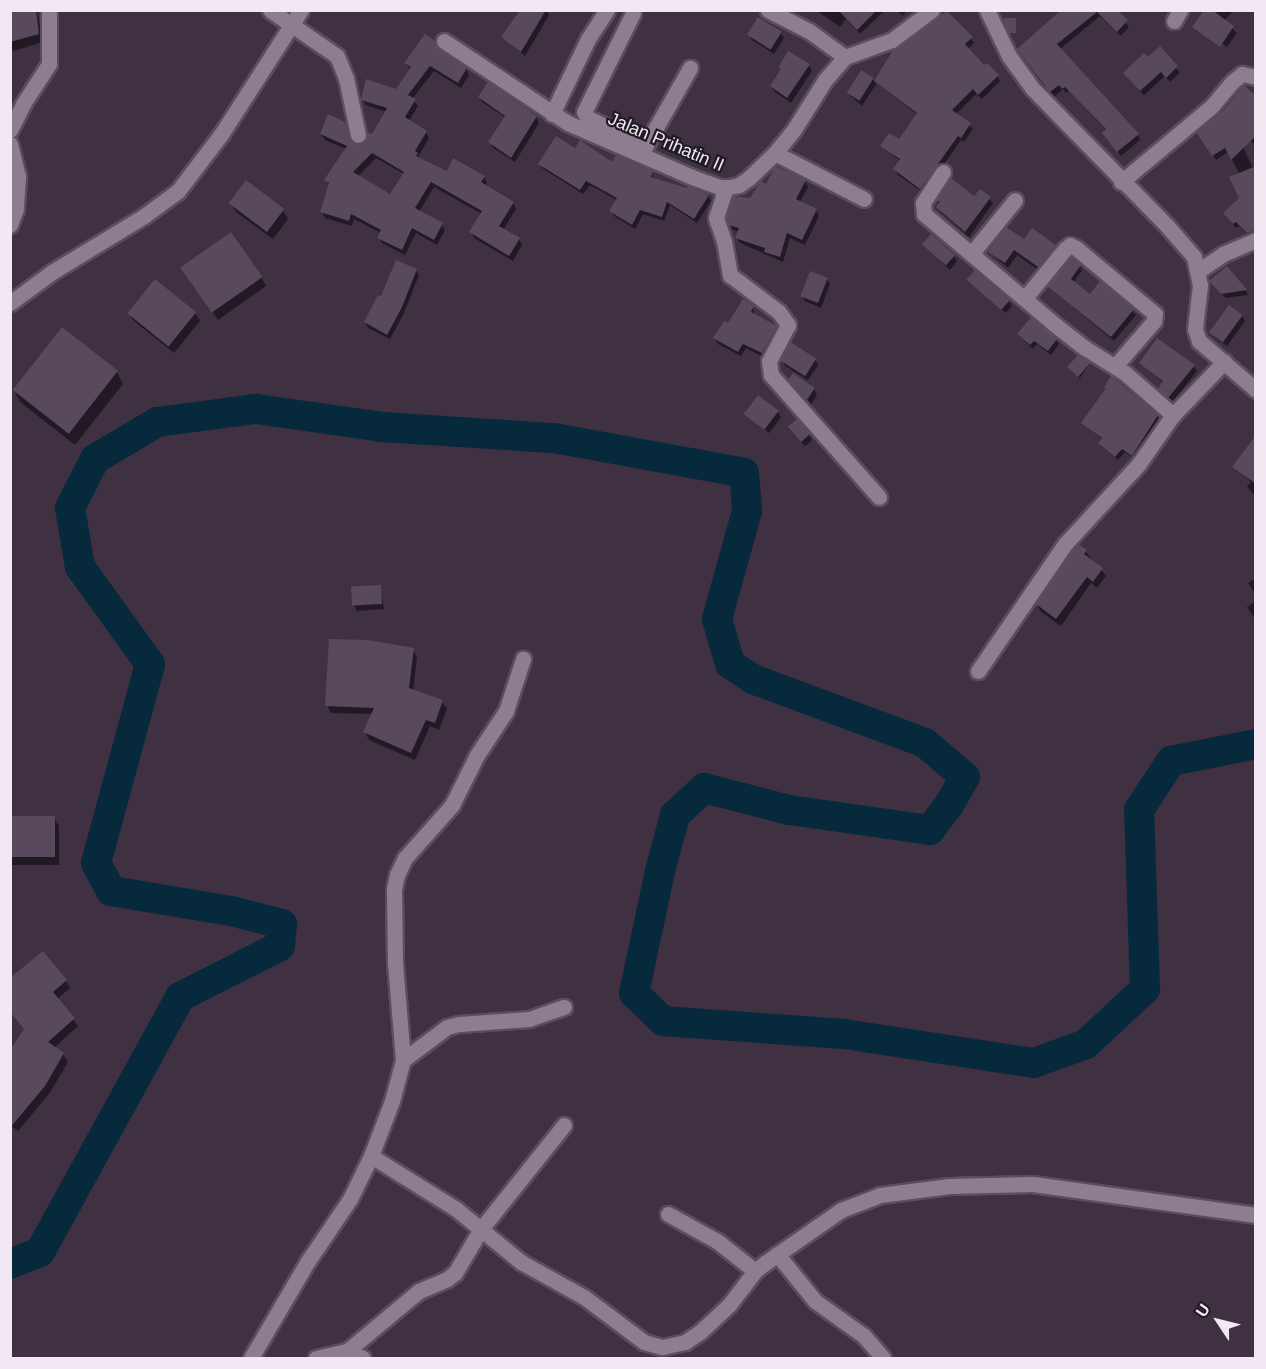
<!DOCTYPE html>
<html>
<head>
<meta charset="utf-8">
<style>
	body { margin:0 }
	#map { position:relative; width:1266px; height:1369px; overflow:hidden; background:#3f3042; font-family:Helvetica,sans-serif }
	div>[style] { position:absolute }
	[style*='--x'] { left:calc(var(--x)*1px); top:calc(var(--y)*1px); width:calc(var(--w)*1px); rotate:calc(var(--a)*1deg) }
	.shadow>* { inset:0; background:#0007 }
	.river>* { height:30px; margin:-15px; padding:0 15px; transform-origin:15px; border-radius:15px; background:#07293c }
	.building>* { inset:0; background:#58495c; transform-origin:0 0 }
	.roads { filter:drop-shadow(2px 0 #5a4e5d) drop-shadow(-2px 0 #5a4e5d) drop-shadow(0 2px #5a4e5d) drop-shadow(0 -2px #5a4e5d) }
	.street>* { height:15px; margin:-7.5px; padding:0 7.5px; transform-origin:7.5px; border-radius:7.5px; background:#8e7d91 }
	span { translate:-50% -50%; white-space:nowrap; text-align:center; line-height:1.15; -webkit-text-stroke:4.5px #211b23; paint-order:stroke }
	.street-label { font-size:18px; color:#f1e8f3 }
	.frame { position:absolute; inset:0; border:12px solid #f1e8f3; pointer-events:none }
	.north { position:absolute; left:1188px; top:1291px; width:60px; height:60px; -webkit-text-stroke:4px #211b23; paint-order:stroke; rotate:305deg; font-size:16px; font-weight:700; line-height:24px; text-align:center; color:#f1e8f3 }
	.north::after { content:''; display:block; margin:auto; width:21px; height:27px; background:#f1e8f3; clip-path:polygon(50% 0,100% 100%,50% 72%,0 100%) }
</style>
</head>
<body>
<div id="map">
	<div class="shadow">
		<div style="clip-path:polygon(10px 10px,37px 10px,43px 42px,10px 52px)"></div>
		<div style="clip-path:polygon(521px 10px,546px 10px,549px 15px,525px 56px,503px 37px)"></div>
		<div style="clip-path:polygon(885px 10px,860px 34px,846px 19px,840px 27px,817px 11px)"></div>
		<div style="clip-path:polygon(896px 10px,907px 10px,903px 16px)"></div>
		<div style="clip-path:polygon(1063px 10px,1115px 10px,1129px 27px,1121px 36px,1100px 16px,1060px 49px,1138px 135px,1140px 140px,1121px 156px,1107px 138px,1107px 131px,1069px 91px,1066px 93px,1063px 89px,1054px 97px,1022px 55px)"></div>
		<div style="clip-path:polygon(1206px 10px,1234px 10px,1224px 21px,1237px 33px,1227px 47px,1201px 28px)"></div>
		<div style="clip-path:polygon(781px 33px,784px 38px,774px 54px,752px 40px,749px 35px)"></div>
		<div style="clip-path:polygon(971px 38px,974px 43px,968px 49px,984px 68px,997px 76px,1000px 81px,982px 99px,976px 94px,956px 114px,973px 129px,964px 142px,961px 140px,924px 193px,898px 175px,895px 169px,900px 161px,882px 146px,899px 142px,918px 115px,877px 83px,862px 106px,847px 93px,873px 79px,875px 82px,894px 51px)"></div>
		<div style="clip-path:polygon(evenodd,437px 48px,466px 69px,469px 75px,461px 88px,434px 71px,412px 99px,418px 106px,409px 121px,426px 132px,429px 138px,418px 157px,447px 173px,484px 177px,487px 182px,485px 186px,513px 203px,516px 209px,503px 230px,519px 239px,522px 245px,513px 261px,474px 238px,471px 232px,482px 214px,434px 187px,419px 212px,441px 224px,445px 230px,437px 245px,416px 233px,405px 255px,382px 243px,379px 238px,381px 233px,354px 219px,352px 226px,325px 218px,322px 212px,330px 186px,326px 180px,346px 149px,325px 140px,321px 134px,344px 123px,352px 144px,360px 146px,366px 143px,387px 112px,366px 105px,362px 99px,397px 91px,411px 70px,406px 63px,437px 48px,376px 158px,404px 174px,390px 196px,358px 176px,376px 158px)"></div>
		<div style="clip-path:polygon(1159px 48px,1180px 73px,1170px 82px,1165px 76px,1144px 95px,1128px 78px)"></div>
		<div style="clip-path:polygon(809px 65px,812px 71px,791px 103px,775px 92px,771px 86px,782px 71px,780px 68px)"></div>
		<div style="clip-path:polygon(488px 84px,536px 117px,539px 123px,515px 162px,493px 148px,490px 142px,506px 118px,482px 102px,479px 97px)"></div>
		<div style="clip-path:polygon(1256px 98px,1256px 145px,1236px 131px,1256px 175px,1256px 236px,1251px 237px,1239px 226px,1236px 228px,1224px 213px,1241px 198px,1239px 173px,1228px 152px,1216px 160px,1198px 132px)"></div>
		<div style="clip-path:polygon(575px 150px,613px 164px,652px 172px,654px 179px,708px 196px,711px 201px,697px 223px,670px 205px,664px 221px,643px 214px,635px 229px,614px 216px,611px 211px,617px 200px,590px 185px,583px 194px,542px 168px,540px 164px)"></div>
		<div style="clip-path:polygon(805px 181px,808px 187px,800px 202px,816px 210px,819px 216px,805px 245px,790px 238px,783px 262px,740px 243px,737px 238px,739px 232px,733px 230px,730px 224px,751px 199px,766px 186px)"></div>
		<div style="clip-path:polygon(980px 191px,993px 203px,969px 237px,941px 212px,938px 200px,975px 199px)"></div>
		<div style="clip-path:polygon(231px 203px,283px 210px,288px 219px,273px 239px,236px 212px)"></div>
		<div style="clip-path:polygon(1024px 241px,1055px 246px,1058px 251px,1041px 272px,1017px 255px,1008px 268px,990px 252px)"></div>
		<div style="clip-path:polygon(924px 246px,954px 256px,957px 261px,950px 270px)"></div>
		<div style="clip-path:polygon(1080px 266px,1082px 270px,1073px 283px,1091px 296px,1100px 283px,1136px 315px,1114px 341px,1049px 287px)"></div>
		<div style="clip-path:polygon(1226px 268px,1246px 291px,1248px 295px,1226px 298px,1214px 286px)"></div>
		<div style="clip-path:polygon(183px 269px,261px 277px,266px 286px,218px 320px)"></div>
		<div style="clip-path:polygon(416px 270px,419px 275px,404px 313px,390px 339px,368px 328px,365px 322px,382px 298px)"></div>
		<div style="clip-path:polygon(827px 279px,830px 284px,821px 308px,805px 301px,802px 296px)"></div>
		<div style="clip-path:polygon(970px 281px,1009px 301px,1012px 306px,1006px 313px)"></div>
		<div style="clip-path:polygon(753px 307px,754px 315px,776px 327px,779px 332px,765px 358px,746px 348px,741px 356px,718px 344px,715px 338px)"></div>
		<div style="clip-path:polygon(129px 313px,195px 313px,200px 321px,174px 353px,134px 321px)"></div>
		<div style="clip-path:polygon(1242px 316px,1245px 321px,1227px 346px,1214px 337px,1211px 332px)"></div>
		<div style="clip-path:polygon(1018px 335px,1056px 340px,1059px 344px,1051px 355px,1037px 344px,1033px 349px)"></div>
		<div style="clip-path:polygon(815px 359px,818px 365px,808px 380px,785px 366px,782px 360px)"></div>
		<div style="clip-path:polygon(1141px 363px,1194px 366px,1197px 371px,1172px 402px,1159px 389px,1164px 383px)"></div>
		<div style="clip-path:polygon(1089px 364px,1080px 378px,1070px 370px)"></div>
		<div style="clip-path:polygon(117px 372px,123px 384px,75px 445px,20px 402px,14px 390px)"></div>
		<div style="clip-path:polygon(793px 375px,814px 389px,817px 395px,811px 404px,793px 385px)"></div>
		<div style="clip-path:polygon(1105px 387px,1157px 416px,1159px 420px,1135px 459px,1125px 452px,1118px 460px,1103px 447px,1100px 443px,1103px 440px,1083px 423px,1107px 389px)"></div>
		<div style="clip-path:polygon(778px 412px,781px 417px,769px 433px,746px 414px)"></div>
		<div style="clip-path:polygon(793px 433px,809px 435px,812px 440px,805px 446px)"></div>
		<div style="clip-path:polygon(1256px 437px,1256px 497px,1247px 487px,1251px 482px,1234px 467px)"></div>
		<div style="clip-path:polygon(1085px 551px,1106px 576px,1097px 588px,1091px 583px,1061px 626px,1041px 612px,1037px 604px)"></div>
		<div style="clip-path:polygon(1256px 578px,1256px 595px,1248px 583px)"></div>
		<div style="clip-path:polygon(380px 587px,384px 609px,357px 611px,354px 606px)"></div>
		<div style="clip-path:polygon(1256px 601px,1256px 620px,1247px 607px)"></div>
		<div style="clip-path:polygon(413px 650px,417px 657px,413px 691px,442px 702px,447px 709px,439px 730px,430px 726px,415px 760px,369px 740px,365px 732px,373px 714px,331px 713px,327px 705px)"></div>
		<div style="clip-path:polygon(10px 818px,54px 818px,59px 826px,59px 865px,11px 865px)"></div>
		<div style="clip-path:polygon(66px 981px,70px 988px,57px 999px,78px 1026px,54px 1048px,63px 1054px,68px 1062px,49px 1094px,18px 1131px,10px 1125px,25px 1030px,10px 1012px)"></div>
	</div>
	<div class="river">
		<div style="--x:10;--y:1264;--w:32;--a:-22"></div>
		<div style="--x:40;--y:1252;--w:291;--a:-61.2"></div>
		<div style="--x:180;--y:997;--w:112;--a:-27"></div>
		<div style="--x:280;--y:946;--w:22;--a:-85"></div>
		<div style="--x:282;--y:924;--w:53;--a:-165.7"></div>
		<div style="--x:231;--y:911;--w:122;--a:-170.5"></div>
		<div style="--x:111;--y:891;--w:32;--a:-118"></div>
		<div style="--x:96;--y:863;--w:206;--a:-74.8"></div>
		<div style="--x:150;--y:664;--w:120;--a:-125.8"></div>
		<div style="--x:80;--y:567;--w:60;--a:-99.6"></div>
		<div style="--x:70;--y:508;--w:55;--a:-63"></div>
		<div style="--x:95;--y:459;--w:72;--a:-30.8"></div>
		<div style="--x:157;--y:422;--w:100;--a:-7.5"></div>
		<div style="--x:256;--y:409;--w:127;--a:8.1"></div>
		<div style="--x:382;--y:427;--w:172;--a:3.7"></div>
		<div style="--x:554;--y:438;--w:193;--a:10.4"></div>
		<div style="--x:744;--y:473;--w:38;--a:85"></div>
		<div style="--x:747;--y:511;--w:112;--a:105.5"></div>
		<div style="--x:717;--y:619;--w:47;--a:73.9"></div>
		<div style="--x:730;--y:664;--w:30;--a:33"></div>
		<div style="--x:755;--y:680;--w:181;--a:20.3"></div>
		<div style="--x:925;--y:743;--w:52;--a:40.4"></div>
		<div style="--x:965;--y:777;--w:34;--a:120"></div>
		<div style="--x:948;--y:806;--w:30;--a:127"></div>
		<div style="--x:930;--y:830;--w:142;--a:-171.9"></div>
		<div style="--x:789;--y:810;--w:88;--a:-165.5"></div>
		<div style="--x:704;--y:788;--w:40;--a:137"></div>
		<div style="--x:675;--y:815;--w:58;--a:105"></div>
		<div style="--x:660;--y:871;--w:125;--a:102"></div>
		<div style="--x:634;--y:993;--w:40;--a:44"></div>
		<div style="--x:663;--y:1021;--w:181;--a:4.1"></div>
		<div style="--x:844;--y:1034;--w:192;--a:8.7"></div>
		<div style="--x:1034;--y:1063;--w:55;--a:-20.1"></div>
		<div style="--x:1086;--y:1044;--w:81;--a:-43"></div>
		<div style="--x:1145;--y:989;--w:179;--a:-91.9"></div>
		<div style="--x:1139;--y:810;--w:59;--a:-56.9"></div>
		<div style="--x:1171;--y:761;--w:87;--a:-11.3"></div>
	</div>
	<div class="building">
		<div style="clip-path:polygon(10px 10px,36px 10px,39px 34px,10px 42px)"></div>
		<div style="clip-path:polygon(520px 10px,546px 10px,521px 52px,501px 37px)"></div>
		<div style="clip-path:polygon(838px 10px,877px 10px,857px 30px)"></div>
		<div style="clip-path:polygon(1061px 10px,1117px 10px,1128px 20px,1117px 32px,1097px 12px,1057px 44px,1139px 134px,1117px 152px,1102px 133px,1106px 129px,1065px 87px,1062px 89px,1059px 85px,1050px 92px,1017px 49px)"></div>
		<div style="clip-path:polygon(1204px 10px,1212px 10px,1234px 26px,1220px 47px,1192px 27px)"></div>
		<div style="clip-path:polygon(947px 11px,973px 37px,965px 44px,984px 65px,987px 63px,999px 75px,978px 95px,973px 89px,952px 110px,971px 123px,961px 138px,958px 136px,920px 189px,893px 169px,900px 159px,880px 146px,889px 133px,899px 139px,917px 113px,874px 81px,893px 50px)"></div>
		<div style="left:758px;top:17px;width:28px;height:21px;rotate:32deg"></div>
		<div style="clip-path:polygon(1003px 18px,1016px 18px,1016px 33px,1009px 33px)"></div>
		<div style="clip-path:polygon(evenodd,425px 34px,434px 40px,439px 49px,467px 68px,458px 83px,430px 66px,408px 95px,416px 99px,405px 117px,427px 131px,415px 151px,418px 153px,416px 156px,447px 171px,453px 158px,485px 176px,481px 182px,514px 202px,499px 226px,520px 238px,509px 256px,469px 232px,482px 211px,431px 182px,415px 208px,443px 223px,434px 240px,412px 228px,402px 250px,377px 238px,381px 230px,351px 214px,349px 221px,320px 212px,329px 183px,324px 180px,347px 146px,320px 134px,328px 114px,345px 122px,351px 142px,356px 144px,364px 143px,367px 132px,372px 134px,387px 108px,361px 100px,366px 79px,396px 89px,411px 67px,404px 63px,425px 34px,372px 153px,404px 172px,390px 194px,353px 172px,372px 153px)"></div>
		<div style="clip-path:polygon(1160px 46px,1178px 66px,1166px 78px,1161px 72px,1140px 91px,1123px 73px,1144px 53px,1148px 57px)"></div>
		<div style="clip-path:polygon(788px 51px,810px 64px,787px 98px,770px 86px,781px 69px,778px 68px)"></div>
		<div style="left:861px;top:70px;width:15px;height:27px;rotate:32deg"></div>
		<div style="clip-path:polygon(488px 82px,537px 116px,511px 158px,488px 142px,505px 116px,478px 97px)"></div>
		<div style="clip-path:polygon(1244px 85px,1256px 96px,1256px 136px,1231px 160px,1225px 148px,1212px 156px,1196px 132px,1224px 110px)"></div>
		<div style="clip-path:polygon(556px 136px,575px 148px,580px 140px,612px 162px,616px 155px,653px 171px,651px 177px,687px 188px,688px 186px,709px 195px,694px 219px,667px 202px,662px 217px,640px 210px,632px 225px,609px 211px,617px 198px,586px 181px,580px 190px,538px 164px)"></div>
		<div style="clip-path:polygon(775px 166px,806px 180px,796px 199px,817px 209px,802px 240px,787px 233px,780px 257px,764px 252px,765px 248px,735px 238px,739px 228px,729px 225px,726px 218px,733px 196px,750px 198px,761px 181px,766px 184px)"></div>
		<div style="clip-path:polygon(1256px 166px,1256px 230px,1247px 233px,1236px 222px,1233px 224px,1223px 213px,1239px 198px,1229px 177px)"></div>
		<div style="clip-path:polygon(951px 178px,974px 196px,980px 189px,991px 197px,965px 232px,936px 207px,940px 202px,936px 200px)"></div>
		<div style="left:246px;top:180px;width:48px;height:29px;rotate:37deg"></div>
		<div style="clip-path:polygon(1006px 227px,1024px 239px,1032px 228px,1056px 245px,1038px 267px,1014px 250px,1005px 263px,988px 252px)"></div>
		<div style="left:231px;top:232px;width:55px;height:62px;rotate:55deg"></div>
		<div style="left:931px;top:234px;width:32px;height:14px;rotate:41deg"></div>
		<div style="clip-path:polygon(1071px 257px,1081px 265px,1071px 279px,1090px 294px,1100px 281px,1134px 309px,1111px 337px,1047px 286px)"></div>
		<div style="clip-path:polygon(396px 260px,417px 269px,402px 307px,387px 335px,364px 322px,378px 295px,381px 296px)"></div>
		<div style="clip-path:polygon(1227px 266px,1247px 290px,1221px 294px,1209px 281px)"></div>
		<div style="left:975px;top:270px;width:46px;height:13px;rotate:41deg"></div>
		<div style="left:810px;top:271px;width:19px;height:27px;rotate:21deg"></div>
		<div style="left:155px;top:279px;width:53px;height:44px;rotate:39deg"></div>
		<div style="clip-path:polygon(743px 299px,754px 306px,751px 312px,777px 326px,762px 353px,743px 344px,738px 352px,713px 338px,724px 321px,728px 323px)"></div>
		<div style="left:1229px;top:305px;width:17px;height:34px;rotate:36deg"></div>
		<div style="clip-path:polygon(1031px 317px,1057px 339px,1048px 351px,1034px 341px,1030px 345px,1017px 334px)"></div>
		<div style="left:62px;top:327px;width:71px;height:80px;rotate:38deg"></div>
		<div style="clip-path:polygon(1157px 338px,1195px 365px,1168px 398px,1158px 389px,1163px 381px,1139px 363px)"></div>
		<div style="left:790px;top:342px;width:31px;height:21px;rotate:32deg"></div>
		<div style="clip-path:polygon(1078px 355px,1090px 363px,1078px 377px,1067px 367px)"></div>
		<div style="clip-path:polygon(793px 373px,815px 388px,807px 400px,788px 380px)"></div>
		<div style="clip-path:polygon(1111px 376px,1158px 415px,1132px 456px,1122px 449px,1115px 457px,1098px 443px,1102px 438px,1081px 423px,1106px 388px,1104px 387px)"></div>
		<div style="left:758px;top:395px;width:26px;height:24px;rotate:37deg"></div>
		<div style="left:797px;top:419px;width:20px;height:12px;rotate:49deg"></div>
		<div style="clip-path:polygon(1256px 435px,1256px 484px,1232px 467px)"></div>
		<div style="clip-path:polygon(1078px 544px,1087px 550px,1084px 554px,1103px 568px,1093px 582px,1087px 577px,1056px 619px,1036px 604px)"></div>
		<div style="left:381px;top:585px;width:19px;height:30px;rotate:87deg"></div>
		<div style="clip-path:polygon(329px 639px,368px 640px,414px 648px,409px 688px,443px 700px,435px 723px,426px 720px,411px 753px,363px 732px,374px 708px,325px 706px)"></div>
		<div style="left:10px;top:816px;width:45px;height:41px"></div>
		<div style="clip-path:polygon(43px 951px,67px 980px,53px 992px,75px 1018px,48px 1042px,64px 1053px,45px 1086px,10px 1128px,10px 1050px,24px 1029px,10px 1012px,10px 978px)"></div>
	</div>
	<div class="roads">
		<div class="street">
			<div style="--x:270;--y:10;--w:81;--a:34.5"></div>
			<div style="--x:337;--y:56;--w:24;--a:68"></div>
			<div style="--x:346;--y:78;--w:58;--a:78.1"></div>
			<div style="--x:768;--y:10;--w:46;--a:27.1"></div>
			<div style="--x:809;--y:31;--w:44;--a:35.8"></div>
			<div style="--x:987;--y:10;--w:51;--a:64.4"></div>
			<div style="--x:1009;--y:56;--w:39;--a:54"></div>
			<div style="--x:1032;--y:88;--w:194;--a:45.6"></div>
			<div style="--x:1168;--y:227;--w:40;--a:49"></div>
			<div style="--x:1194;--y:257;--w:29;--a:78"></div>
			<div style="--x:1200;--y:285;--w:44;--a:96.5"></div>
			<div style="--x:1195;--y:329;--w:13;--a:72"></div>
			<div style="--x:1199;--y:341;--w:75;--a:40.7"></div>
			<div style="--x:633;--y:13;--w:110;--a:116.3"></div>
			<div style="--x:584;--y:112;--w:7;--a:56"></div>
			<div style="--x:588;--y:118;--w:64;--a:25"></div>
			<div style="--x:646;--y:145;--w:10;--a:119"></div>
			<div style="--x:1174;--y:21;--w:13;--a:-61"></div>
			<div style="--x:444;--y:41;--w:149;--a:33.5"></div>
			<div style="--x:568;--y:123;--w:135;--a:23.5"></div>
			<div style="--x:692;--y:177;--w:30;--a:20"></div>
			<div style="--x:720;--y:187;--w:9;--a:0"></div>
			<div style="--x:729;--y:187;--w:10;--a:-11"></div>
			<div style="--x:739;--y:185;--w:12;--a:-35"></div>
			<div style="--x:749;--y:178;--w:36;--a:-44"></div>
			<div style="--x:775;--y:153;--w:28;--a:-51"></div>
			<div style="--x:793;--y:131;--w:60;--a:-57.9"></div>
			<div style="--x:825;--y:80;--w:30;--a:-49"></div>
			<div style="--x:845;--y:57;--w:50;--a:-19.9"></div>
			<div style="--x:892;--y:40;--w:50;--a:-36.9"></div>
			<div style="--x:552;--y:114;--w:83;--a:-64.4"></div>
			<div style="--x:588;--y:39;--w:35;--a:-57"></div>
			<div style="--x:10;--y:130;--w:29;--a:-63"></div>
			<div style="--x:23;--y:104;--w:48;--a:-57"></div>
			<div style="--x:49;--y:64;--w:54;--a:-90"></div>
			<div style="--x:10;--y:144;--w:34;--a:76"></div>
			<div style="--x:18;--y:177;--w:32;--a:94"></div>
			<div style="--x:16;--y:209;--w:17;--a:111"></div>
			<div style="--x:646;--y:145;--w:89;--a:-60.3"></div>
			<div style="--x:775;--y:153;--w:100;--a:27.3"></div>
			<div style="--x:943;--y:172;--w:37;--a:123"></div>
			<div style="--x:923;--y:203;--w:11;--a:85"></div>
			<div style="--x:924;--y:214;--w:170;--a:40.2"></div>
			<div style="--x:1054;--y:324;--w:39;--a:38"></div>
			<div style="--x:1085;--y:348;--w:47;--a:32"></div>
			<div style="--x:1125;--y:373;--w:64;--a:41.2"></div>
			<div style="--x:1121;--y:182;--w:117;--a:-39.8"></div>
			<div style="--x:1211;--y:107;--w:33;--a:-50"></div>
			<div style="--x:1232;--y:82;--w:13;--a:-39"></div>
			<div style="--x:1242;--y:74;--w:14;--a:12"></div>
			<div style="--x:720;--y:187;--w:7;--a:56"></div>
			<div style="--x:724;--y:193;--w:26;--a:108"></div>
			<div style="--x:716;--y:218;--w:24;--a:71"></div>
			<div style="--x:724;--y:241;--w:35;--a:80"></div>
			<div style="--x:730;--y:275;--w:61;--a:37.1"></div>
			<div style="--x:779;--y:312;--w:16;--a:55"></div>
			<div style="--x:788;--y:325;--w:41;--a:117.8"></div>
			<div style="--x:769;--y:361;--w:14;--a:82"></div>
			<div style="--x:771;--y:375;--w:163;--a:48.5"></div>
			<div style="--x:972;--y:253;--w:68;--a:-50.9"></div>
			<div style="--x:1198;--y:271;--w:30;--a:-34"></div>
			<div style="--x:1223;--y:254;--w:36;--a:-23"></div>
			<div style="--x:1025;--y:298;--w:63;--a:-50.8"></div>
			<div style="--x:1065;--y:249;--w:6;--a:-39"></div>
			<div style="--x:1070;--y:245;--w:7;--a:27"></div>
			<div style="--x:1076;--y:248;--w:103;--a:39.9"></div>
			<div style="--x:1155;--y:314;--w:7;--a:98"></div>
			<div style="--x:1154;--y:321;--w:60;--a:130.9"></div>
			<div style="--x:10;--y:303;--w:52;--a:-36.4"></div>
			<div style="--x:52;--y:272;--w:108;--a:-31.3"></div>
			<div style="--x:144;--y:216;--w:42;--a:-36.3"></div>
			<div style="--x:178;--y:191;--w:73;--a:-52.8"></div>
			<div style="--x:222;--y:133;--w:146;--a:-57.3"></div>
			<div style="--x:978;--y:671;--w:154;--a:-55.6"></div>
			<div style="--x:1065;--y:544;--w:108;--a:-47.3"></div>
			<div style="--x:1138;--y:465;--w:61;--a:-55"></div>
			<div style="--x:1173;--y:415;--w:74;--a:-46.1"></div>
			<div style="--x:403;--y:1060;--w:55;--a:-36.9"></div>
			<div style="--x:447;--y:1027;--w:12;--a:-14"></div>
			<div style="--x:459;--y:1024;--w:70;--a:-4.1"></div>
			<div style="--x:529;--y:1019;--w:37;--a:-19"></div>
			<div style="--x:371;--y:1156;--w:59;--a:-69.1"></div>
			<div style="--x:392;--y:1101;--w:42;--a:-75"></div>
			<div style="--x:403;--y:1060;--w:97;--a:-94.7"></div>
			<div style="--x:395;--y:963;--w:74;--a:-90.8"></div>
			<div style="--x:394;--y:889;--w:14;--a:-78"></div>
			<div style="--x:397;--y:875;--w:19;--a:-65"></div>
			<div style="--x:405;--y:858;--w:71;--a:-48.4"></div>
			<div style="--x:452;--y:805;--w:56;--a:-63.4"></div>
			<div style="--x:477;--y:755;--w:53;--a:-56.6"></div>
			<div style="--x:506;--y:711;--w:55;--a:-71.9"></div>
			<div style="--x:668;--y:1214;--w:56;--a:28.9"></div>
			<div style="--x:717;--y:1241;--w:48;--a:38.3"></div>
			<div style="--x:777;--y:1254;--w:60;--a:51"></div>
			<div style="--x:815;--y:1301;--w:60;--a:35.5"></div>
			<div style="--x:864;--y:1336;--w:29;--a:49"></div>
			<div style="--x:347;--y:1351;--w:94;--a:-39.8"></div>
			<div style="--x:419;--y:1291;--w:30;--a:-23"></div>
			<div style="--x:447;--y:1279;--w:10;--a:-37"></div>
			<div style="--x:455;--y:1273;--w:51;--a:-59.4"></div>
			<div style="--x:481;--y:1229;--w:133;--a:-51.4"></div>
			<div style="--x:251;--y:1358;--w:113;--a:-59.6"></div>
			<div style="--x:308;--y:1261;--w:75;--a:-55.9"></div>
			<div style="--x:350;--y:1199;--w:48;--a:-64"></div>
			<div style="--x:371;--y:1156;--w:100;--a:31.9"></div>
			<div style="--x:456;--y:1209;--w:84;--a:39.2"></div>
			<div style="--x:521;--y:1262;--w:72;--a:29.1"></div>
			<div style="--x:584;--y:1297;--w:75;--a:36.9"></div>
			<div style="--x:644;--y:1342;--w:19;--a:16"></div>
			<div style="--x:662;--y:1347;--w:24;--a:-12"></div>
			<div style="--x:685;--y:1342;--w:18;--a:-34"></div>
			<div style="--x:700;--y:1332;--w:40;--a:-43"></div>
			<div style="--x:729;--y:1305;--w:43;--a:-52.6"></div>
			<div style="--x:755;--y:1271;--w:13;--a:-39"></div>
			<div style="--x:765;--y:1263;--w:93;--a:-34.9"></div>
			<div style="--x:841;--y:1210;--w:42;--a:-21"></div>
			<div style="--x:880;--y:1195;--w:70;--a:-7.4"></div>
			<div style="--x:949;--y:1186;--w:84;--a:-1.4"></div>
			<div style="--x:1033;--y:1184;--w:225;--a:7.9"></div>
			<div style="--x:316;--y:1358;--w:32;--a:-13"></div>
			<div style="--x:347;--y:1351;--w:17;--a:24"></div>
		</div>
	</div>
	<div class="street-label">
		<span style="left:666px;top:142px;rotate:23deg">Jalan Prihatin II</span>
	</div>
	<div class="frame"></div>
	<div class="north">U</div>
</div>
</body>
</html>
